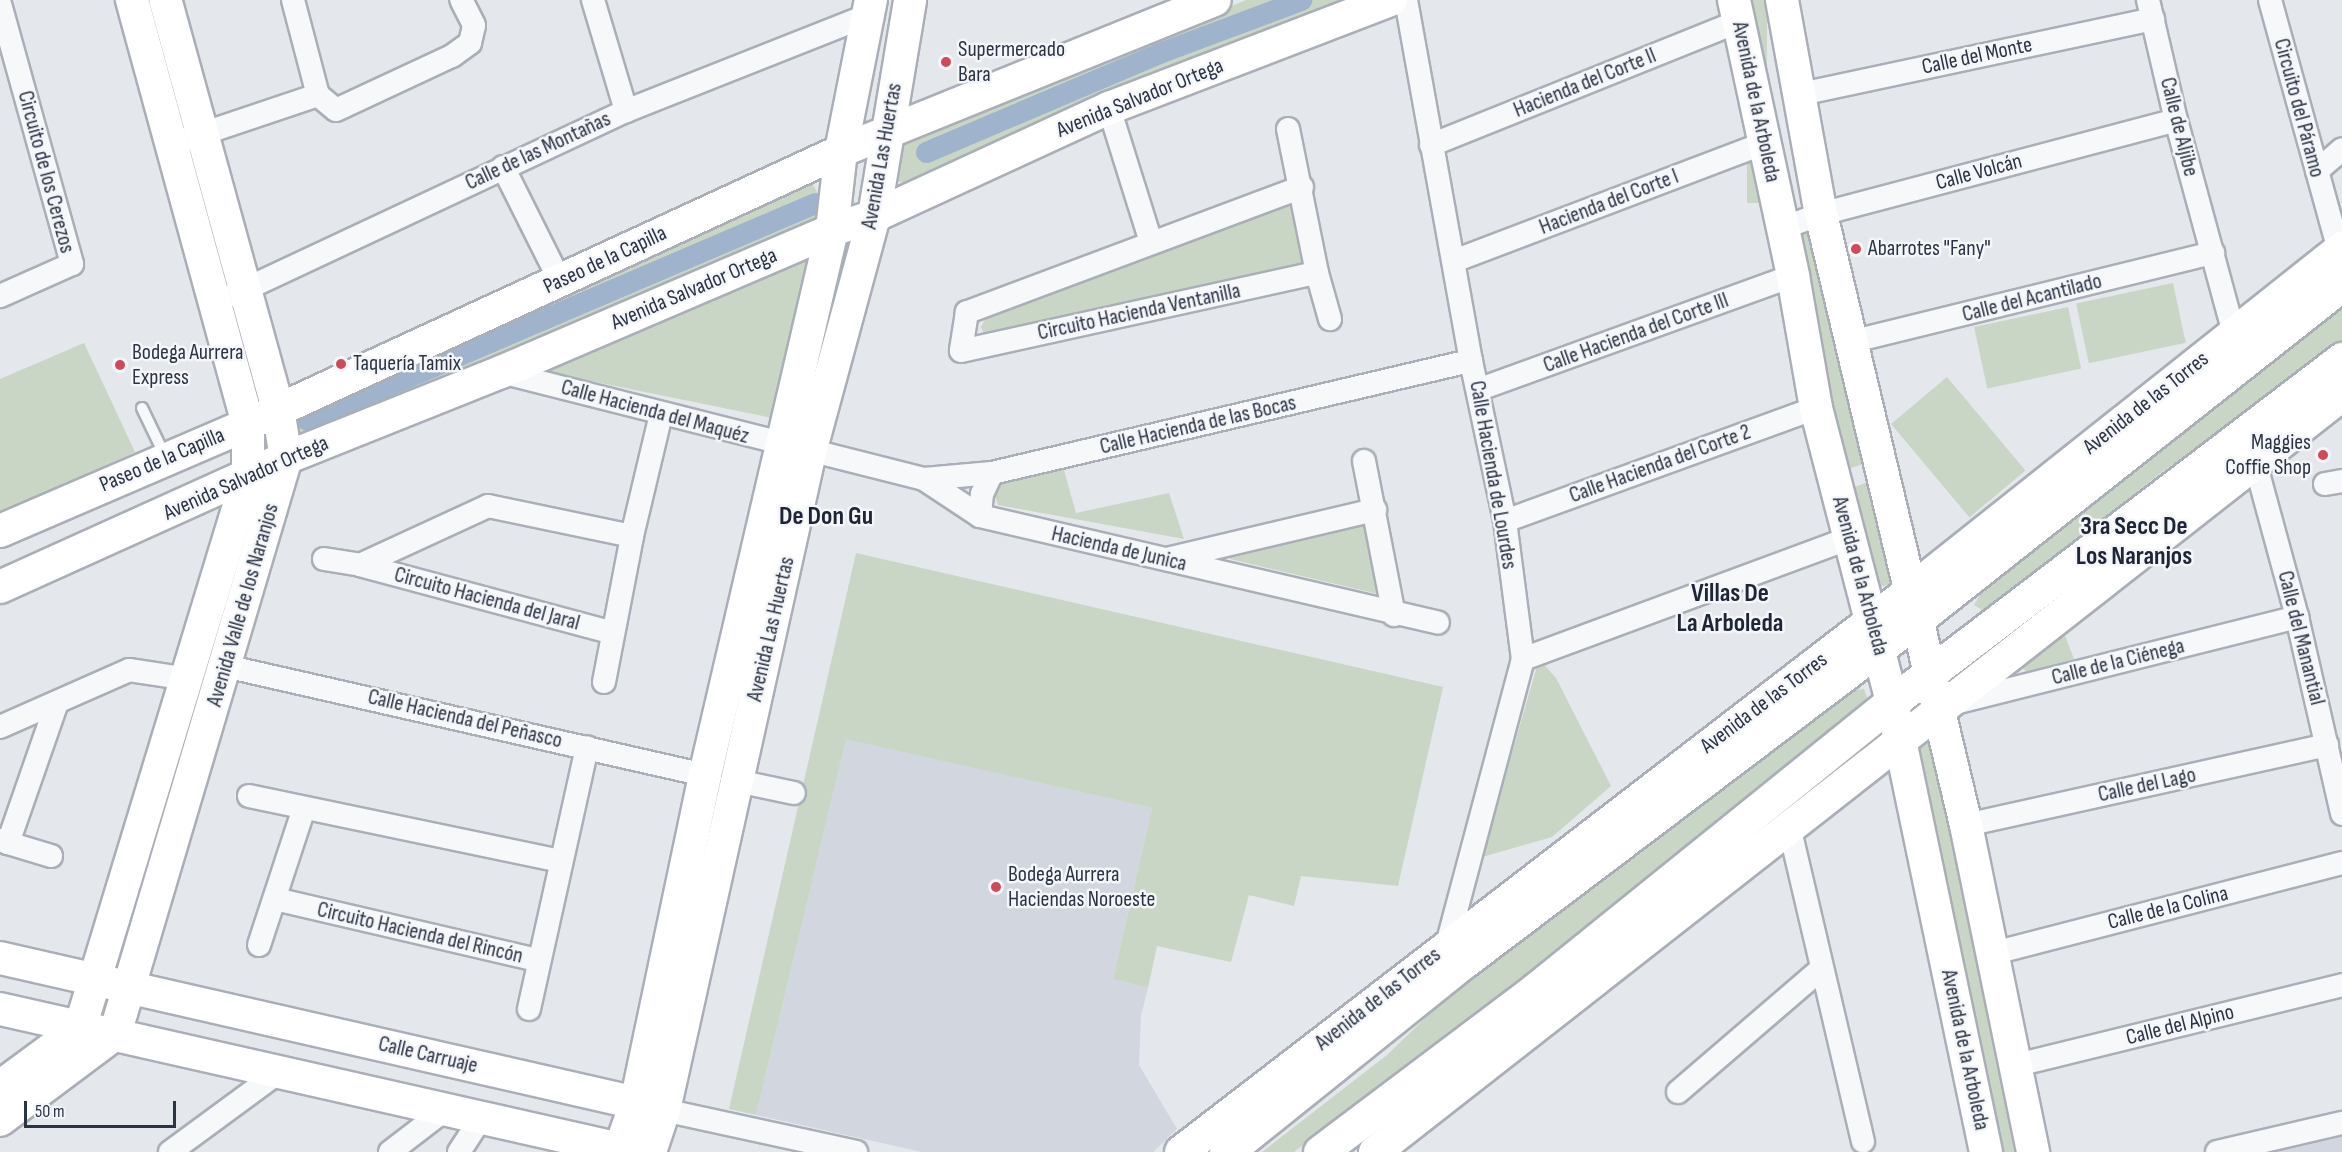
<!DOCTYPE html>
<html>
<head>
<meta charset="utf-8">
<style>
	body { margin:0 }
	#map { position:relative; width:2342px; height:1152px; overflow:hidden; background:#e4e7ec; font-family:"Sofia Sans Condensed",sans-serif }
	div>[style] { position:absolute }
	[style*='--x'] { left:calc(var(--x)*1px); top:calc(var(--y)*1px); width:calc(var(--w)*1px); rotate:calc(var(--a)*1deg) }
	.built>* { inset:0; background:#d2d6de }
	.green>* { inset:0; background:#c9d6c5; transform-origin:0 0 }
	.canal>* { height:21px; margin:-10.5px; padding:0 10.5px; transform-origin:10.5px; border-radius:10.5px; background:#9fb4cc }
	.roads { filter:drop-shadow(2px 0 #a9aeb7) drop-shadow(-2px 0 #a9aeb7) drop-shadow(0 2px #a9aeb7) drop-shadow(0 -2px #a9aeb7) }
	.lane>* { height:10px; margin:-5px; padding:0 5px; transform-origin:5px; border-radius:5px; background:#f7f8fa }
	.street>* { height:22px; margin:-11px; padding:0 11px; transform-origin:11px; border-radius:11px; background:#f7f8fa }
	.secondary>* { height:32px; margin:-16px; padding:0 16px; transform-origin:16px; border-radius:16px; background:#fff }
	.primary>* { height:33px; margin:-16.5px; padding:0 16.5px; transform-origin:16.5px; border-radius:16.5px; background:#fff }
	.dots>* { width:16px; height:16px; translate:-50% -50%; box-sizing:border-box; border:3px solid #f4f6f9; border-radius:50% }
	span { translate:-50% -50%; white-space:nowrap; text-align:center; line-height:1.15; -webkit-text-stroke:5px #f4f6f9; paint-order:stroke }
	.poi-label { font-size:22px; color:#2b3445 }
	.left { translate:0 -50%; text-align:left }
	.right { translate:-100% -50%; text-align:right }
	.street-label { font-size:22px; color:#2b3445 }
	.quarter-label { font-size:26px; color:#1d2536; font-weight:700 }
	.scale { position:absolute; left:24px; top:1101px; width:152px; height:27px; box-sizing:border-box; border:3px solid #2b3445; border-top:0; padding-left:8px; font-size:18px; line-height:21px; white-space:nowrap; color:#2b3445; -webkit-text-stroke:4px #f4f6f9; paint-order:stroke }
</style>
</head>
<body>
<div id="map">
	<div class="built">
		<div style="clip-path:polygon(846px 738px,1152px 808px,1113px 979px,1148px 988px,1141px 1015px,1139px 1065px,1177px 1129px,1153px 1152px,922px 1152px,756px 1115px)"></div>
		<div style="clip-path:polygon(2342px 1137px,2342px 1152px,2276px 1152px)"></div>
	</div>
	<div class="green">
		<div style="clip-path:polygon(1246px 0,1401px 0,910px 186px,893px 179px,900px 144px)"></div>
		<div style="left:1747px;top:0;width:20px;height:203px"></div>
		<div style="clip-path:polygon(795px 182px,813px 185px,825px 205px,818px 220px,310px 438px,299px 433px,293px 415px)"></div>
		<div style="clip-path:polygon(1295px 199px,1310px 264px,994px 333px,984px 333px,981px 327px,990px 311px)"></div>
		<div style="clip-path:polygon(1817px 223px,1870px 462px,1844px 470px,1795px 231px)"></div>
		<div style="clip-path:polygon(820px 244px,782px 420px,522px 367px)"></div>
		<div style="left:2173px;top:283px;width:61px;height:99px;rotate:78deg"></div>
		<div style="clip-path:polygon(2342px 296px,2342px 345px,2162px 472px,1992px 606px,1984px 611px,1974px 605px,1981px 593px,2170px 445px)"></div>
		<div style="left:2068px;top:307px;width:63px;height:96px;rotate:78deg"></div>
		<div style="clip-path:polygon(84px 343px,135px 452px,0 513px,0 379px)"></div>
		<div style="left:1947px;top:377px;width:122px;height:73px;rotate:50deg"></div>
		<div style="clip-path:polygon(1062px 463px,1076px 513px,1169px 493px,1184px 539px,998px 505px,993px 491px,1000px 477px)"></div>
		<div style="clip-path:polygon(1873px 480px,1897px 583px,1873px 588px,1847px 490px)"></div>
		<div style="clip-path:polygon(1370px 517px,1391px 597px,1230px 559px,1228px 549px)"></div>
		<div style="clip-path:polygon(856px 553px,1443px 687px,1398px 886px,1301px 876px,1294px 906px,1249px 895px,1231px 962px,1157px 946px,1148px 988px,1113px 979px,1152px 808px,846px 739px,756px 1115px,729px 1109px)"></div>
		<div style="clip-path:polygon(2064px 633px,2074px 659px,2027px 672px,2022px 668px,2023px 662px)"></div>
		<div style="clip-path:polygon(1539px 659px,1556px 678px,1611px 786px,1552px 837px,1482px 857px)"></div>
		<div style="clip-path:polygon(1864px 689px,1868px 700px,1703px 832px,1522px 987px,1401px 1068px,1294px 1152px,1262px 1152px,1387px 1055px,1479px 966px,1633px 859px,1849px 691px)"></div>
		<div style="clip-path:polygon(1932px 737px,2021px 1152px,2001px 1152px,1911px 748px)"></div>
	</div>
	<div class="canal">
		<div style="--x:926;--y:152;--w:253;--a:-23"></div>
		<div style="--x:1159;--y:53;--w:152;--a:-20.5"></div>
		<div style="--x:307;--y:420;--w:552;--a:-23.13"></div>
	</div>
	<div class="roads">
		<div class="lane">
			<div style="--x:142;--y:408;--w:55;--a:64.4"></div>
		</div>
		<div class="street">
			<div style="--x:293;--y:0;--w:98;--a:75.3"></div>
			<div style="--x:318;--y:95;--w:23;--a:40"></div>
			<div style="--x:336;--y:110;--w:128;--a:-25"></div>
			<div style="--x:452;--y:56;--w:22;--a:-36"></div>
			<div style="--x:470;--y:43;--w:18;--a:-77"></div>
			<div style="--x:474;--y:25;--w:28;--a:-117"></div>
			<div style="--x:593;--y:0;--w:116;--a:73.4"></div>
			<div style="--x:1406;--y:0;--w:367;--a:79.8"></div>
			<div style="--x:1471;--y:361;--w:164;--a:78"></div>
			<div style="--x:1505;--y:521;--w:139;--a:82.6"></div>
			<div style="--x:1523;--y:659;--w:296;--a:104.9"></div>
			<div style="--x:2148;--y:0;--w:123;--a:76.9"></div>
			<div style="--x:2176;--y:120;--w:221;--a:74.8"></div>
			<div style="--x:2270;--y:0;--w:259;--a:74.6"></div>
			<div style="--x:0;--y:4;--w:270;--a:74.5"></div>
			<div style="--x:72;--y:264;--w:79;--a:156"></div>
			<div style="--x:1801;--y:94;--w:360;--a:-12"></div>
			<div style="--x:1109;--y:108;--w:140;--a:72.6"></div>
			<div style="--x:1288;--y:129;--w:147;--a:78.6"></div>
			<div style="--x:1317;--y:273;--w:48;--a:74.2"></div>
			<div style="--x:187;--y:139;--w:138;--a:-18.6"></div>
			<div style="--x:1431;--y:145;--w:333;--a:-21.9"></div>
			<div style="--x:503;--y:167;--w:127;--a:63.4"></div>
			<div style="--x:2317;--y:171;--w:33;--a:-41"></div>
			<div style="--x:1302;--y:187;--w:358;--a:159.5"></div>
			<div style="--x:967;--y:312;--w:39;--a:99"></div>
			<div style="--x:961;--y:351;--w:364;--a:-12.4"></div>
			<div style="--x:1783;--y:228;--w:40;--a:-20.2"></div>
			<div style="--x:1821;--y:214;--w:367;--a:-14.8"></div>
			<div style="--x:1454;--y:261;--w:333;--a:-20.8"></div>
			<div style="--x:233;--y:295;--w:434;--a:-25.1"></div>
			<div style="--x:626;--y:111;--w:261;--a:-21.6"></div>
			<div style="--x:1850;--y:342;--w:374;--a:-13.8"></div>
			<div style="--x:501;--y:372;--w:436;--a:14.2"></div>
			<div style="--x:924;--y:479;--w:67;--a:33.5"></div>
			<div style="--x:980;--y:516;--w:470;--a:13.1"></div>
			<div style="--x:1480;--y:389;--w:333;--a:-19.9"></div>
			<div style="--x:1364;--y:461;--w:157;--a:79"></div>
			<div style="--x:2255;--y:462;--w:161;--a:74.8"></div>
			<div style="--x:2297;--y:617;--w:202;--a:77.1"></div>
			<div style="--x:924;--y:479;--w:68;--a:-5"></div>
			<div style="--x:992;--y:473;--w:492;--a:-13.2"></div>
			<div style="--x:2325;--y:484;--w:17;--a:-10"></div>
			<div style="--x:980;--y:516;--w:22;--a:-85"></div>
			<div style="--x:982;--y:494;--w:23;--a:-65"></div>
			<div style="--x:1505;--y:521;--w:331;--a:-20"></div>
			<div style="--x:324;--y:559;--w:36;--a:9"></div>
			<div style="--x:360;--y:565;--w:262;--a:15"></div>
			<div style="--x:1167;--y:559;--w:214;--a:-13.3"></div>
			<div style="--x:360;--y:565;--w:141;--a:-24.7"></div>
			<div style="--x:488;--y:506;--w:147;--a:11.8"></div>
			<div style="--x:1523;--y:659;--w:346;--a:-20.3"></div>
			<div style="--x:225;--y:666;--w:492;--a:12.8"></div>
			<div style="--x:604;--y:682;--w:149;--a:-79.1"></div>
			<div style="--x:632;--y:536;--w:125;--a:-76.6"></div>
			<div style="--x:1955;--y:703;--w:353;--a:-14.1"></div>
			<div style="--x:0;--y:727;--w:141;--a:-23.8"></div>
			<div style="--x:129;--y:670;--w:61;--a:8.5"></div>
			<div style="--x:737;--y:781;--w:58;--a:11.9"></div>
			<div style="--x:249;--y:796;--w:317;--a:11.8"></div>
			<div style="--x:1966;--y:825;--w:370;--a:-12.5"></div>
			<div style="--x:1789;--y:826;--w:324;--a:76.8"></div>
			<div style="--x:0;--y:840;--w:9;--a:21"></div>
			<div style="--x:8;--y:843;--w:149;--a:-70.8"></div>
			<div style="--x:8;--y:843;--w:45;--a:16.8"></div>
			<div style="--x:275;--y:899;--w:269;--a:13.1"></div>
			<div style="--x:259;--y:945;--w:144;--a:-71.8"></div>
			<div style="--x:1994;--y:953;--w:359;--a:-14.5"></div>
			<div style="--x:529;--y:1009;--w:268;--a:-77.5"></div>
			<div style="--x:2017;--y:1065;--w:335;--a:-13.8"></div>
			<div style="--x:1678;--y:1092;--w:189;--a:-40.7"></div>
			<div style="--x:650;--y:1107;--w:211;--a:12.3"></div>
			<div style="--x:170;--y:1152;--w:132;--a:-36.3"></div>
			<div style="--x:390;--y:1152;--w:69;--a:-37.4"></div>
			<div style="--x:459;--y:1152;--w:40;--a:-57.1"></div>
			<div style="--x:2217;--y:1152;--w:128;--a:-13.1"></div>
		</div>
		<div class="secondary">
			<div style="--x:1734;--y:0;--w:282;--a:77.9"></div>
			<div style="--x:1793;--y:276;--w:134;--a:80.1"></div>
			<div style="--x:1816;--y:408;--w:304;--a:75.5"></div>
			<div style="--x:1892;--y:702;--w:460;--a:78.2"></div>
			<div style="--x:1782;--y:0;--w:218;--a:79.7"></div>
			<div style="--x:1821;--y:214;--w:628;--a:76.65"></div>
			<div style="--x:1966;--y:825;--w:334;--a:78.4"></div>
			<div style="--x:0;--y:531;--w:270;--a:-23.3"></div>
			<div style="--x:248;--y:424;--w:653;--a:-24.72"></div>
			<div style="--x:841;--y:151;--w:403;--a:-22"></div>
			<div style="--x:0;--y:587;--w:314;--a:-24.3"></div>
			<div style="--x:286;--y:458;--w:232;--a:-21.8"></div>
			<div style="--x:501;--y:372;--w:360;--a:-23.2"></div>
			<div style="--x:832;--y:230;--w:44;--a:-18.4"></div>
			<div style="--x:874;--y:216;--w:259;--a:-24.7"></div>
			<div style="--x:1109;--y:108;--w:302;--a:-21"></div>
			<div style="--x:0;--y:958;--w:652;--a:12.84"></div>
			<div style="--x:0;--y:1009;--w:636;--a:12.72"></div>
			<div style="--x:620;--y:1149;--w:49;--a:-70.8"></div>
			<div style="--x:636;--y:1103;--w:335;--a:-78.1"></div>
			<div style="--x:705;--y:775;--w:560;--a:-76.88"></div>
			<div style="--x:832;--y:230;--w:80;--a:-83.5"></div>
			<div style="--x:841;--y:151;--w:154;--a:-78.8"></div>
			<div style="--x:80;--y:1028;--w:577;--a:-73.07"></div>
			<div style="--x:248;--y:476;--w:52;--a:-90"></div>
			<div style="--x:248;--y:424;--w:440;--a:-105.3"></div>
			<div style="--x:0;--y:1087;--w:99;--a:-36.4"></div>
			<div style="--x:0;--y:1120;--w:144;--a:-36.8"></div>
			<div style="--x:115;--y:1034;--w:601;--a:-73.47"></div>
			<div style="--x:286;--y:458;--w:50;--a:-99.3"></div>
			<div style="--x:278;--y:409;--w:424;--a:-105.4"></div>
			<div style="--x:650;--y:1152;--w:44;--a:-71.6"></div>
			<div style="--x:664;--y:1110;--w:674;--a:-77.49"></div>
			<div style="--x:810;--y:452;--w:245;--a:-74.8"></div>
			<div style="--x:874;--y:216;--w:219;--a:-80.5"></div>
			<div style="--x:1181;--y:1152;--w:918;--a:-37.57"></div>
			<div style="--x:1909;--y:592;--w:553;--a:-38.47"></div>
			<div style="--x:1375;--y:1152;--w:1228;--a:-38.06"></div>
		</div>
		<div class="primary">
			<div style="--x:1226;--y:1152;--w:307;--a:-38.7"></div>
			<div style="--x:1466;--y:960;--w:564;--a:-37.07"></div>
			<div style="--x:1916;--y:620;--w:543;--a:-38.26"></div>
			<div style="--x:1320;--y:1152;--w:271;--a:-37"></div>
			<div style="--x:1536;--y:989;--w:457;--a:-38.9"></div>
			<div style="--x:1892;--y:702;--w:566;--a:-37.32"></div>
		</div>
	</div>
	<div class="dots">
		<div style="left:946px;top:62px;background:#d1495b"></div>
		<div style="left:1856px;top:249px;background:#d1495b"></div>
		<div style="left:341px;top:364px;background:#d1495b"></div>
		<div style="left:120px;top:365px;background:#d1495b"></div>
		<div style="left:2323px;top:455px;background:#d1495b"></div>
		<div style="left:996px;top:887px;background:#d1495b"></div>
	</div>
	<div class="poi-label">
		<span class="left" style="left:958px;top:62px">Supermercado<br>Bara</span>
		<span class="left" style="left:1868px;top:249px">Abarrotes "Fany"</span>
		<span class="left" style="left:132px;top:365px">Bodega Aurrera<br>Express</span>
		<span class="left" style="left:353px;top:364px">Taquería Tamix</span>
		<span class="right" style="left:2311px;top:455px">Maggies<br>Coffie Shop</span>
		<span class="left" style="left:1008px;top:887px">Bodega Aurrera<br>Haciendas Noroeste</span>
	</div>
	<div class="street-label">
		<span style="left:1977px;top:56px;rotate:-12deg">Calle del Monte</span>
		<span style="left:1585px;top:83px;rotate:-22deg">Hacienda del Corte II</span>
		<span style="left:1140px;top:98px;rotate:-22deg">Avenida Salvador Ortega</span>
		<span style="left:1756px;top:102px;rotate:78deg">Avenida de la Arboleda</span>
		<span style="left:2299px;top:108px;rotate:75deg">Circuito del Páramo</span>
		<span style="left:2179px;top:127px;rotate:76deg">Calle de Aljibe</span>
		<span style="left:538px;top:151px;rotate:-25deg">Calle de las Montañas</span>
		<span style="left:882px;top:156px;rotate:-80deg">Avenida Las Huertas</span>
		<span style="left:46px;top:172px;rotate:75deg">Circuito de los Cerezos</span>
		<span style="left:1979px;top:172px;rotate:-15deg">Calle Volcán</span>
		<span style="left:1609px;top:202px;rotate:-21deg">Hacienda del Corte I</span>
		<span style="left:605px;top:260px;rotate:-25deg">Paseo de la Capilla</span>
		<span style="left:694px;top:289px;rotate:-23deg">Avenida Salvador Ortega</span>
		<span style="left:2032px;top:298px;rotate:-14deg">Calle del Acantilado</span>
		<span style="left:1139px;top:312px;rotate:-12deg">Circuito Hacienda Ventanilla</span>
		<span style="left:1636px;top:333px;rotate:-20deg">Calle Hacienda del Corte III</span>
		<span style="left:2146px;top:403px;rotate:-38deg">Avenida de las Torres</span>
		<span style="left:655px;top:412px;rotate:15deg">Calle Hacienda del Maquéz</span>
		<span style="left:1198px;top:425px;rotate:-13deg">Calle Hacienda de las Bocas</span>
		<span style="left:162px;top:460px;rotate:-23deg">Paseo de la Capilla</span>
		<span style="left:1660px;top:464px;rotate:-20deg">Calle Hacienda del Corte 2</span>
		<span style="left:1493px;top:475px;rotate:80deg">Calle Hacienda de Lourdes</span>
		<span style="left:246px;top:478px;rotate:-24deg">Avenida Salvador Ortega</span>
		<span style="left:1119px;top:549px;rotate:13deg">Hacienda de Junica</span>
		<span style="left:1860px;top:576px;rotate:75deg">Avenida de la Arboleda</span>
		<span style="left:487px;top:599px;rotate:15deg">Circuito Hacienda del Jaral</span>
		<span style="left:243px;top:605px;rotate:-74deg">Avenida Valle de los Naranjos</span>
		<span style="left:771px;top:629px;rotate:-77deg">Avenida Las Huertas</span>
		<span style="left:2301px;top:638px;rotate:76deg">Calle del Manantial</span>
		<span style="left:2118px;top:662px;rotate:-14deg">Calle de la Ciénega</span>
		<span style="left:1764px;top:703px;rotate:-37deg">Avenida de las Torres</span>
		<span style="left:465px;top:719px;rotate:13deg">Calle Hacienda del Peñasco</span>
		<span style="left:2147px;top:785px;rotate:-12deg">Calle del Lago</span>
		<span style="left:2168px;top:908px;rotate:-14deg">Calle de la Colina</span>
		<span style="left:420px;top:933px;rotate:13deg">Circuito Hacienda del Rincón</span>
		<span style="left:1378px;top:999px;rotate:-38deg">Avenida de las Torres</span>
		<span style="left:2180px;top:1025px;rotate:-14deg">Calle del Alpino</span>
		<span style="left:1965px;top:1050px;rotate:78deg">Avenida de la Arboleda</span>
		<span style="left:428px;top:1055px;rotate:13deg">Calle Carruaje</span>
	</div>
	<div class="quarter-label">
		<span style="left:826px;top:517px">De Don Gu</span>
		<span style="left:2134px;top:542px">3ra Secc De<br>Los Naranjos</span>
		<span style="left:1730px;top:609px">Villas De<br>La Arboleda</span>
	</div>
	<div class="scale">50 m</div>
</div>
</body>
</html>
